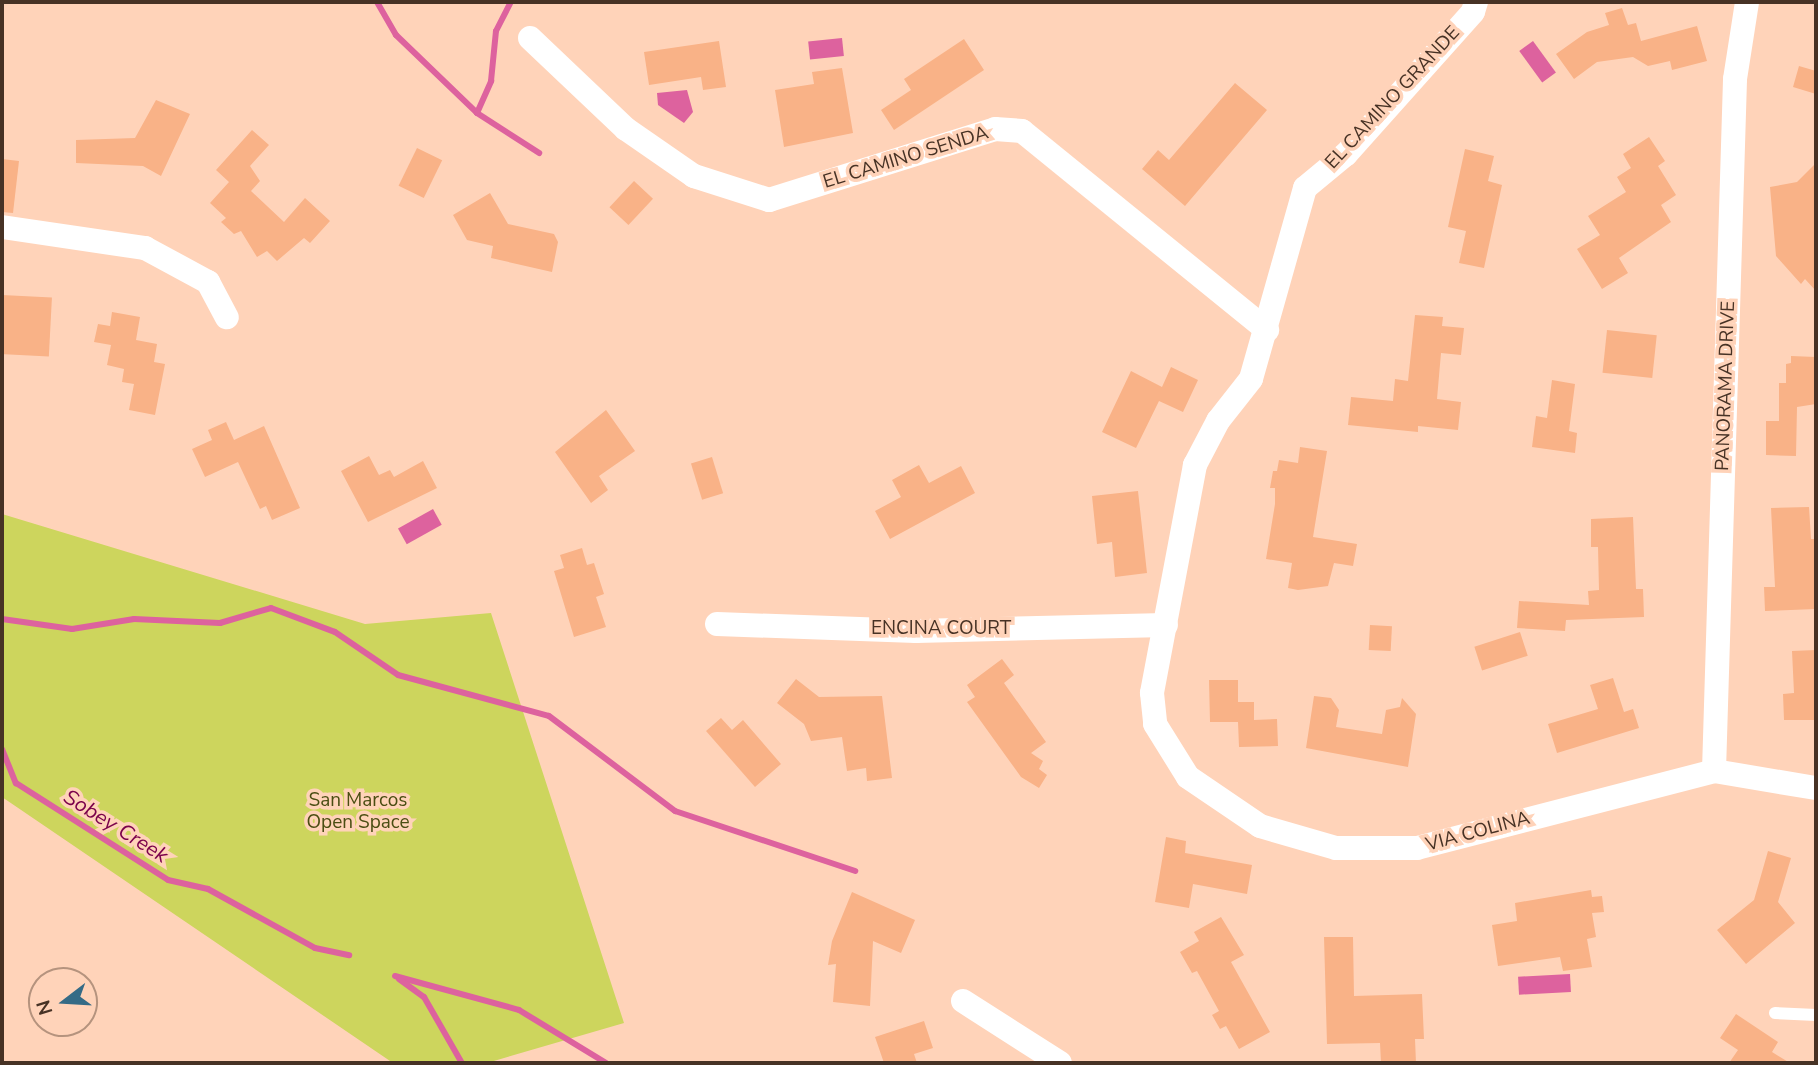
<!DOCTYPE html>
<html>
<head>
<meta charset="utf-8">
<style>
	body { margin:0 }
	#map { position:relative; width:1818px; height:1065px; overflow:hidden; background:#ffd3b9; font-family:"Nunito Sans",sans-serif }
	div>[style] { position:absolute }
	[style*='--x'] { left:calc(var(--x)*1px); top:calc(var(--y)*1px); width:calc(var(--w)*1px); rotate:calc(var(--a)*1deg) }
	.green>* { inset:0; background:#cdd55d }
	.water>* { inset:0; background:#dd629e; transform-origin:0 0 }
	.stream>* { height:6px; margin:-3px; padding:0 3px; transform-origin:3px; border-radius:3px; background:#dd629e }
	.building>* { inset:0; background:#f9b287; transform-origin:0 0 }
	.lane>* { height:12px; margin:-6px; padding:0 6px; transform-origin:6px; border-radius:6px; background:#fff }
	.street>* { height:24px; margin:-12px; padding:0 12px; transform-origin:12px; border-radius:12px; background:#fff }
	span { translate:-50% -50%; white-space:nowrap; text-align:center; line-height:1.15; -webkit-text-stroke:7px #ffd3b9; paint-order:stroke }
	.street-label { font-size:19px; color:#473225 }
	.park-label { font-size:19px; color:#4a4d12 }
	.water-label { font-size:21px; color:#7b024b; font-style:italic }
	.frame { position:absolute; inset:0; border:4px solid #473225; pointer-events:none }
	.north { position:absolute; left:28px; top:967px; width:70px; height:70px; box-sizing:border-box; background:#ffd3b9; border:2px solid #b5937e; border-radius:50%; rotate:253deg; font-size:19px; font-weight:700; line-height:28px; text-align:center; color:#473225 }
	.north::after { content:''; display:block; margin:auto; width:24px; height:32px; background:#356b86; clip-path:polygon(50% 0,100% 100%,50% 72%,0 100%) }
</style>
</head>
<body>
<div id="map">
	<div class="green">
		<div style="clip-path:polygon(2px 514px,365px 624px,491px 613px,624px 1023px,487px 1063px,393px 1063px,2px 797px)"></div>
	</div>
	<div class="water">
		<div style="left:842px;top:38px;width:18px;height:34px;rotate:84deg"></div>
		<div style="left:1533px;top:41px;width:39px;height:17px;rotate:54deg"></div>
		<div style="clip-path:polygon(687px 90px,693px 112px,684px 123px,658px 105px,657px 93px)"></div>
		<div style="left:433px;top:509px;width:18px;height:40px;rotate:61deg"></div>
		<div style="left:1570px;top:974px;width:18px;height:52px;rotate:87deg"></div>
	</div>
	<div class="stream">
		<div style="--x:377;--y:2;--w:38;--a:60"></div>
		<div style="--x:396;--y:35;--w:112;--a:43.9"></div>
		<div style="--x:477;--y:113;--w:74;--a:32.8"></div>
		<div style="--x:477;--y:113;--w:35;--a:-66"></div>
		<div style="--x:491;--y:81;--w:50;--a:-84.3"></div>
		<div style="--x:496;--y:31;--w:33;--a:-63"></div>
		<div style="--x:2;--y:619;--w:71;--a:8.1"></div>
		<div style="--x:72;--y:629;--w:63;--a:-9.2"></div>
		<div style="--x:134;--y:619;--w:86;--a:2.7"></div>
		<div style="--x:220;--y:623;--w:53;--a:-16.4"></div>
		<div style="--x:271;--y:608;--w:68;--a:20.6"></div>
		<div style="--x:335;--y:632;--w:76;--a:34.3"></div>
		<div style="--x:398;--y:675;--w:156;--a:15.2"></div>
		<div style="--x:549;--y:716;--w:158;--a:37"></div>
		<div style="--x:675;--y:811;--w:190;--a:18.4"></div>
		<div style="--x:2;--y:749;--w:37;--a:68"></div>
		<div style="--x:16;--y:783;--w:180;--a:32.5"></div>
		<div style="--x:168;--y:880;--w:41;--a:12.7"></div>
		<div style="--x:208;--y:889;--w:122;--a:28.9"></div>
		<div style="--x:315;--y:948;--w:35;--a:12"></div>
		<div style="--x:395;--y:976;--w:129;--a:15.3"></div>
		<div style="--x:519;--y:1010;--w:102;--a:31.3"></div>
		<div style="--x:399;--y:979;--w:31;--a:36"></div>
		<div style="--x:424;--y:997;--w:76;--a:60.1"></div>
	</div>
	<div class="building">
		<div style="clip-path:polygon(1622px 8px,1628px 25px,1636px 23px,1641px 41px,1697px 26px,1707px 61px,1672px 70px,1670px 61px,1648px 66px,1633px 57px,1597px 62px,1574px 79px,1556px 54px,1587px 32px,1609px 25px,1605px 13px)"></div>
		<div style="clip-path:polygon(964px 39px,984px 70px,894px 130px,881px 110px,911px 90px,904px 79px)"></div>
		<div style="clip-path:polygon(719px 41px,726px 87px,703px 90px,701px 77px,649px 85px,644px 52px)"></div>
		<div style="clip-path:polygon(1799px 66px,1816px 71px,1816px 94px,1793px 87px)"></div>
		<div style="clip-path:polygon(842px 68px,853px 133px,784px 147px,775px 90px,814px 84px,812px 72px)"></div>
		<div style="clip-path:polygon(1235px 83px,1267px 110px,1185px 206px,1142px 169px,1158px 150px,1169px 160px)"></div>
		<div style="clip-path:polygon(156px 100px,190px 114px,161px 176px,143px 166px,76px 163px,76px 140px,135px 138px)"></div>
		<div style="clip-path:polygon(252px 130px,269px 145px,250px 166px,260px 181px,251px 191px,284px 222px,305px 198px,330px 221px,310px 243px,304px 238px,277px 261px,267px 251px,257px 257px,241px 231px,234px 234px,221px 222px,226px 218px,210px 203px,229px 182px,216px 170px)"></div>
		<div style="clip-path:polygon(1649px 137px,1665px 161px,1658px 166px,1676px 195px,1661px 205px,1671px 222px,1619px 258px,1628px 273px,1602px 289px,1577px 249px,1600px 235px,1588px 216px,1626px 192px,1617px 177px,1631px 168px,1623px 154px)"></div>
		<div style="left:417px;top:148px;width:28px;height:42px;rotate:26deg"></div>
		<div style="clip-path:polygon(1465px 149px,1494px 156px,1488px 181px,1502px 185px,1484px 268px,1459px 263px,1466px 231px,1448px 227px)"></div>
		<div style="clip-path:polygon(2px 159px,19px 161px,13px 213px,2px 212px)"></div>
		<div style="clip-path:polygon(1816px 163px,1816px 291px,1805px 279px,1801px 284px,1776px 256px,1770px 187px,1797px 182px)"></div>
		<div style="left:634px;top:181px;width:26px;height:36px;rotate:43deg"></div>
		<div style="clip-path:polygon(490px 193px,508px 224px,554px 234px,558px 242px,552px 272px,491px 258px,493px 246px,467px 240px,453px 215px)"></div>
		<div style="left:2px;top:295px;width:50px;height:59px;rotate:3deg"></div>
		<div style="clip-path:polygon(112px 312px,140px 317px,136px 340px,157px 344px,154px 362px,165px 364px,155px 415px,129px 410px,134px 384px,122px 382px,124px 369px,107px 365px,111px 345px,94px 342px,98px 324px,110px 326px)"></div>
		<div style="clip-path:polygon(1415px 315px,1443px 317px,1442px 326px,1464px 328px,1461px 355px,1441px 353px,1437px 399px,1461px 402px,1458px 430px,1418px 426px,1418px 432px,1348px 425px,1351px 397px,1393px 401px,1395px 379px,1408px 381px)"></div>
		<div style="left:1607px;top:330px;width:50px;height:43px;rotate:6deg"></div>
		<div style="clip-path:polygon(1791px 356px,1816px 357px,1816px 404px,1797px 407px,1796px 456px,1766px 455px,1766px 421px,1779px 421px,1779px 383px,1786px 383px,1786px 364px,1791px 363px)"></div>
		<div style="clip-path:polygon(1171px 367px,1198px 380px,1183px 412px,1159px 401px,1136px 448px,1102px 432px,1131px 371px,1162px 387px)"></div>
		<div style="clip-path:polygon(1552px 380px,1575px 384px,1569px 431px,1577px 433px,1575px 453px,1532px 447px,1536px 416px,1547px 418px)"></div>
		<div style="clip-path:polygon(606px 410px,635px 451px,599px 476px,608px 490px,591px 503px,555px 452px)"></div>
		<div style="clip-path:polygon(226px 422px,234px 440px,264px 426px,300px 508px,272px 520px,266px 506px,260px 509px,238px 462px,205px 477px,192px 449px,212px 440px,208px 430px)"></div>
		<div style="clip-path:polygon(1300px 447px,1327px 451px,1313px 537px,1357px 544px,1353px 566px,1334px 563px,1328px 586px,1298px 590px,1288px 588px,1292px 563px,1266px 559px,1275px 504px,1275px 488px,1270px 488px,1273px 471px,1277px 471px,1279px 460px,1298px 463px)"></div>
		<div style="clip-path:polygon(369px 456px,379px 475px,390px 470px,394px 477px,423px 461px,437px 488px,368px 522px,341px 471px)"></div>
		<div style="left:712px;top:457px;width:38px;height:22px;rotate:73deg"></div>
		<div style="clip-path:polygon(919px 465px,929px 483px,961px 466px,975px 493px,890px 539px,875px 511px,901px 497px,892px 480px)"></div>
		<div style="clip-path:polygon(1138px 491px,1147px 573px,1115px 577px,1112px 542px,1097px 544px,1092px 496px)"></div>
		<div style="clip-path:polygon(1809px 507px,1811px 539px,1816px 539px,1816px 609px,1765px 611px,1764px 587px,1775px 587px,1771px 508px)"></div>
		<div style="clip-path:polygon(1633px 517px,1636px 589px,1643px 589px,1644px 617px,1566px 620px,1565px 631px,1517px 628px,1519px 601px,1589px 605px,1588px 591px,1599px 590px,1598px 547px,1591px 547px,1591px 519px)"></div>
		<div style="clip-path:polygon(582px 548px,587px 565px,594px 563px,604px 594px,596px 597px,606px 627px,574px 637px,554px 571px,564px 568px,560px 555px)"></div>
		<div style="left:1370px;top:625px;width:22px;height:25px;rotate:3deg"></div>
		<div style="left:1520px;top:632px;width:25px;height:48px;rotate:72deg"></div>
		<div style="clip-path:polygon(1816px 650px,1816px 720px,1784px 720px,1783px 694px,1794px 693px,1792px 651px)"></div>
		<div style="clip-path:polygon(1002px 659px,1014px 675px,1004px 683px,1046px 742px,1031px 753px,1043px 761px,1039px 769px,1047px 775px,1039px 788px,1021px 777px,967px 702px,975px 697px,967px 685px)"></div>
		<div style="clip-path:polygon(1613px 678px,1624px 712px,1633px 709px,1639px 728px,1557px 753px,1548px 724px,1598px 709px,1590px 685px)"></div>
		<div style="clip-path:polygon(796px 679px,819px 697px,882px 696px,892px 778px,867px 781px,866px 768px,847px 771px,842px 737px,811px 741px,804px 724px,777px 703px)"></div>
		<div style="clip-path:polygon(1209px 680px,1238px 680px,1238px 702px,1254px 702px,1254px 720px,1277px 719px,1278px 746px,1239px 747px,1238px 722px,1210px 722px)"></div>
		<div style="clip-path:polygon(1314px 696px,1331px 698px,1339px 710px,1336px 727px,1382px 734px,1386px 710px,1400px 707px,1402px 698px,1416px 714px,1408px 767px,1306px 748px)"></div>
		<div style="clip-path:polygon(721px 718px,732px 730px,743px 720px,781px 764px,755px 787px,706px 731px)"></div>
		<div style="clip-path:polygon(1166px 837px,1186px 841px,1185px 853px,1252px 865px,1247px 894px,1193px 884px,1189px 908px,1155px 902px)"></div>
		<div style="clip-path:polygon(1768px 851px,1791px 858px,1778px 902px,1795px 923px,1746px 964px,1717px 930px,1754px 900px)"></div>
		<div style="clip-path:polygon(1591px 890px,1592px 897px,1602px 896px,1604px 912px,1592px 913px,1596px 937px,1587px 939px,1592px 967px,1563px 971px,1560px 957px,1498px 966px,1492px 925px,1517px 921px,1515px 903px)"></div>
		<div style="clip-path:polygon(852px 892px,915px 920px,901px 953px,873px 941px,870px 1006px,833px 1002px,836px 964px,828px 965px,832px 941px)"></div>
		<div style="clip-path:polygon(1221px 917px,1244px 955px,1231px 962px,1270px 1032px,1239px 1049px,1226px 1026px,1220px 1029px,1212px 1015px,1219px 1011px,1197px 971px,1192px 973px,1180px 952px,1199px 941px,1194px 932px)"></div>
		<div style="clip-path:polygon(1324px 937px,1353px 937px,1354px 996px,1422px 994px,1424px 1039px,1415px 1039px,1416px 1063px,1381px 1063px,1380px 1043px,1327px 1044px)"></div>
		<div style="clip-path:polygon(1736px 1014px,1778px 1042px,1772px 1052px,1790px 1063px,1729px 1063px,1738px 1050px,1720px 1038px)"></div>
		<div style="clip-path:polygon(924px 1021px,933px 1048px,914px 1054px,917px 1063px,884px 1063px,875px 1037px)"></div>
	</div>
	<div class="lane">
		<div style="--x:1775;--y:1013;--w:41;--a:2.8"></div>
	</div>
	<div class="street">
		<div style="--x:1476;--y:2;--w:10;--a:107"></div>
		<div style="--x:1473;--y:12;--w:191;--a:131.8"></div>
		<div style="--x:1346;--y:154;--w:53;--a:140.3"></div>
		<div style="--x:1305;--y:188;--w:198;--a:105.8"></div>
		<div style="--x:1251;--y:379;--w:53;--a:128.2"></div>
		<div style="--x:1218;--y:421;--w:50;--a:117.6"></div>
		<div style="--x:1195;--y:465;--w:232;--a:100.7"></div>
		<div style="--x:1152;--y:693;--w:31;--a:84"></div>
		<div style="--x:1155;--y:724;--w:62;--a:58.1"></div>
		<div style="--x:1188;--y:777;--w:87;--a:34.2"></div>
		<div style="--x:1260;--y:826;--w:79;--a:16.1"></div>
		<div style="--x:1336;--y:848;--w:81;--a:0"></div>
		<div style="--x:1417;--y:848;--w:307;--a:-14.5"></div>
		<div style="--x:1714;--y:771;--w:103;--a:9.5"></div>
		<div style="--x:530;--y:38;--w:132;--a:43.5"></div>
		<div style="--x:626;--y:129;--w:83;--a:34.7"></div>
		<div style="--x:694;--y:176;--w:79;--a:17.7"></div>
		<div style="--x:769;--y:200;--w:237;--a:-17.4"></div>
		<div style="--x:995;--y:129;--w:27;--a:4"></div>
		<div style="--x:1022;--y:131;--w:316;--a:39.1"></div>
		<div style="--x:2;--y:227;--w:145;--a:8.4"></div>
		<div style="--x:145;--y:248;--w:72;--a:28.4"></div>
		<div style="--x:208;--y:282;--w:40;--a:62"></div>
		<div style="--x:717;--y:624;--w:199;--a:2"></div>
		<div style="--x:916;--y:631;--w:250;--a:-1.4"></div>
		<div style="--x:1714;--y:771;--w:692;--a:-88.26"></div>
		<div style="--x:1735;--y:79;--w:78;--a:-81.1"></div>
		<div style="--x:963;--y:1001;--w:115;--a:32.6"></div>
	</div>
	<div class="street-label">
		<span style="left:1393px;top:98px;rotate:-47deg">EL CAMINO GRANDE</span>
		<span style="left:906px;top:158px;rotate:-17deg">EL CAMINO SENDA</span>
		<span style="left:1726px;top:386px;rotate:-88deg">PANORAMA DRIVE</span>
		<span style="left:941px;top:629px">ENCINA COURT</span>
		<span style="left:1478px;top:832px;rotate:-15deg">VIA COLINA</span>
	</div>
	<div class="park-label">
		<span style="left:358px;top:812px">San Marcos<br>Open Space</span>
	</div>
	<div class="water-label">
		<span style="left:116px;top:826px;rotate:32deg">Sobey Creek</span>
	</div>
	<div class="frame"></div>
	<div class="north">N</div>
</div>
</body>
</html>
